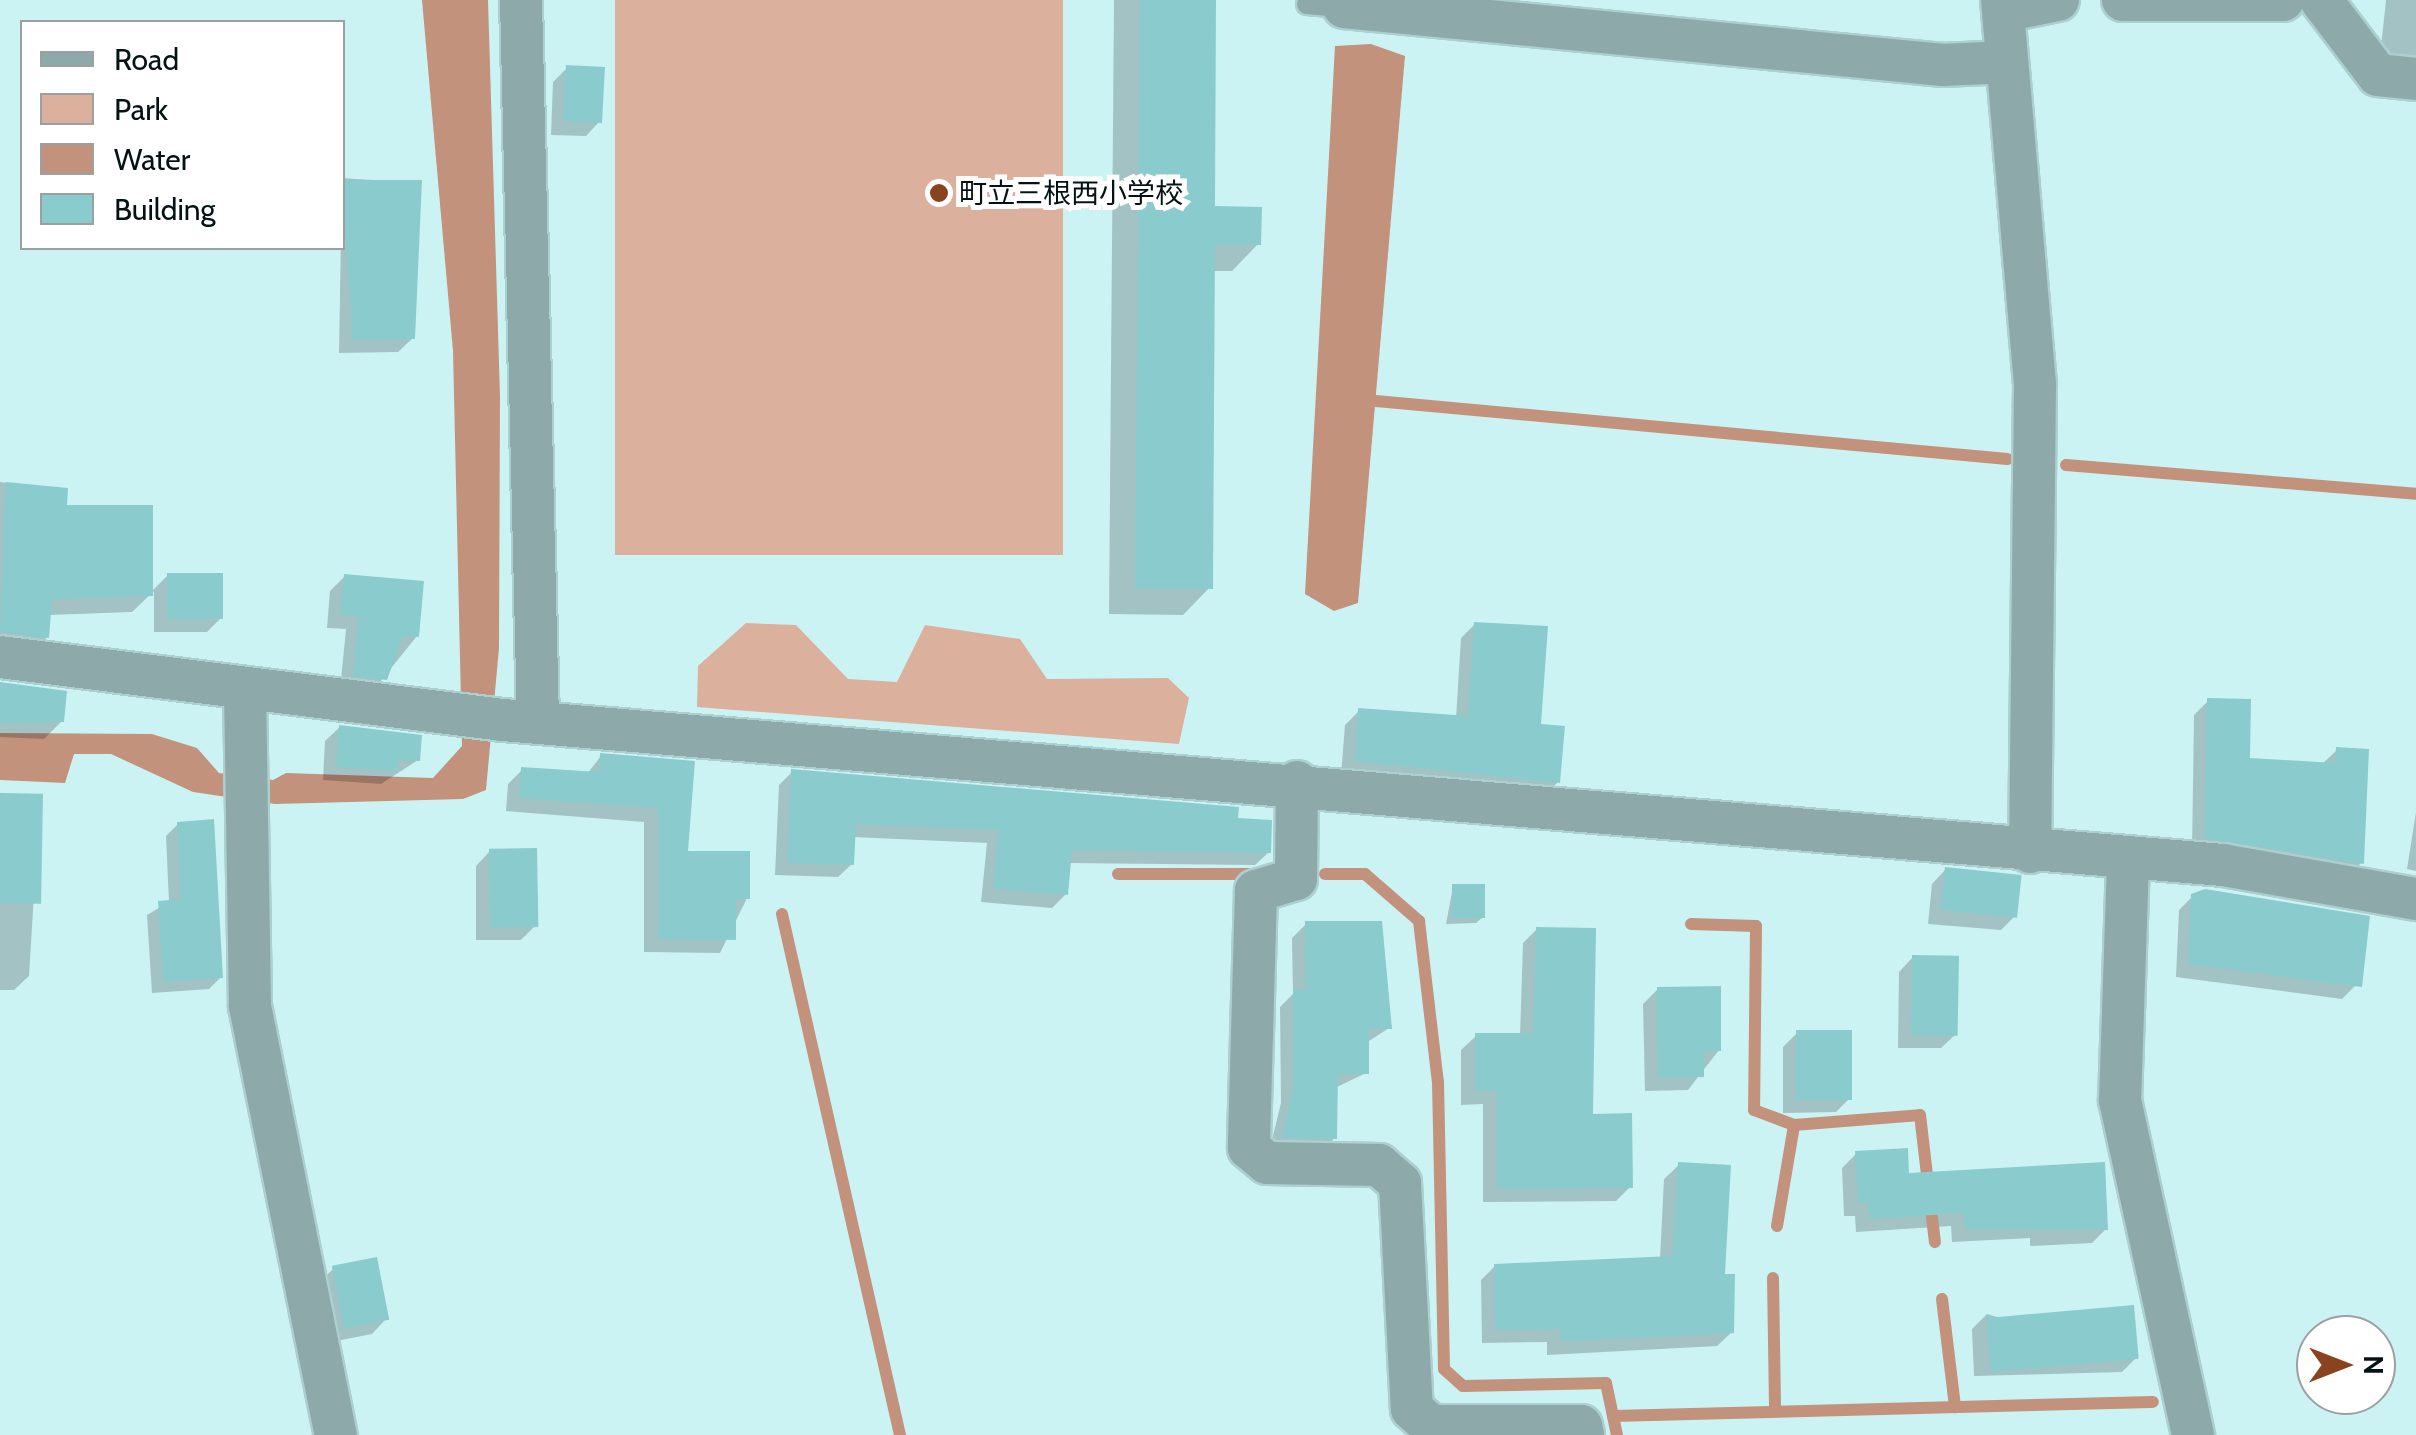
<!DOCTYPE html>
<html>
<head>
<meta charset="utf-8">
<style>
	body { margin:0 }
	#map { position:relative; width:2416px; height:1435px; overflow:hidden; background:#ccf3f4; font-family:Cabin,"Noto Sans JP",sans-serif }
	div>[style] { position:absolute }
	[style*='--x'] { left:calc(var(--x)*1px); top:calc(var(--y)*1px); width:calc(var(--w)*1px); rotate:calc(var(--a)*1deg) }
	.green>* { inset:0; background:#dbb09d; transform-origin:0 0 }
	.water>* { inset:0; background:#c3927c }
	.shadow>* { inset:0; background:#0003 }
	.stream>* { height:12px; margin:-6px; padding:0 6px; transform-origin:6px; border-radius:6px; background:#c3927c }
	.building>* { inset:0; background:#8acccd; transform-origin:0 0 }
	.roads { filter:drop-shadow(2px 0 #accfd0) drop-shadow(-2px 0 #accfd0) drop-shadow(0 2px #accfd0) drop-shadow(0 -2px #accfd0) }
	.lane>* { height:20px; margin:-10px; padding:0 10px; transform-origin:10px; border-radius:10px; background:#8ea9aa }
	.street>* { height:42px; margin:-21px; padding:0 21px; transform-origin:21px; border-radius:21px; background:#8ea9aa }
	.dots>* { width:28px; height:28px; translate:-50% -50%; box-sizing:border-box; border:5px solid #fff; border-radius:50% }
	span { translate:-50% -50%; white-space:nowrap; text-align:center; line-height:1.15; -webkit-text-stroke:10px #fff; paint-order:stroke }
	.poi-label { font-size:28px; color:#051213 }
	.left { translate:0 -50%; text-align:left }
	.legend { position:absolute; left:20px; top:20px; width:325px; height:230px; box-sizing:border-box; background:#fff; border:2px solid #9ba0a1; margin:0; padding:12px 18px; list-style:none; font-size:30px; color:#051213 }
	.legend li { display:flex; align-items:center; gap:20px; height:50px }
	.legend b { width:50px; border:2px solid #9ba0a1 }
	.north { position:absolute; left:2296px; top:1315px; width:100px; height:100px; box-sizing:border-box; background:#fff; border:2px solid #9ba0a1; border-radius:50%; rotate:90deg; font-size:28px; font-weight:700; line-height:40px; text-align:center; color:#051213 }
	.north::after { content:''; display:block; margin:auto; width:35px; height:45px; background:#8a431f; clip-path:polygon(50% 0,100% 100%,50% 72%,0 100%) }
</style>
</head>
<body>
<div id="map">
	<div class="green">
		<div style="left:615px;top:0;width:448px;height:555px"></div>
		<div style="clip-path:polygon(746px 623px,796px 625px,848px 679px,897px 682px,925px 625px,1020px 639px,1047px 679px,1168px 678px,1189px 698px,1179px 744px,697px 707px,698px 666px)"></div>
	</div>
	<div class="water">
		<div style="clip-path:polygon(422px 0,488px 0,500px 396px,499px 648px,486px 790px,463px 799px,275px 804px,193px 792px,111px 754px,74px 754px,65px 783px,0 780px,0 733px,152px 734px,197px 748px,219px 773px,273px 780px,286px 773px,433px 778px,462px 746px,453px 351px)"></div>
		<div style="clip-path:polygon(1371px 44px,1405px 56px,1358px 603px,1334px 611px,1305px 594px,1335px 46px)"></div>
	</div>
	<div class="shadow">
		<div style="clip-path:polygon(1114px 0,1214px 0,1212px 209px,1259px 243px,1232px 271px,1212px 271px,1210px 587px,1183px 615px,1109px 614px)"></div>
		<div style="clip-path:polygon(2386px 0,2416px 0,2416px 70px,2379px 66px)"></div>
		<div style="clip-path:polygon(567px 68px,600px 121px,586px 136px,551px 135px,553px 82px)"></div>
		<div style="clip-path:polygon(342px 178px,419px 183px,413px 338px,398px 352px,339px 353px)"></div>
		<div style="clip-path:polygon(0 482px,65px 490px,64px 508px,150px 593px,168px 575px,221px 618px,207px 632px,154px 632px,154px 591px,132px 612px,48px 615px,47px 637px,29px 655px,0 651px)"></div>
		<div style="clip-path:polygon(345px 576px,417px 636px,371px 693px,340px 690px,346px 629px,327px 628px,330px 591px)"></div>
		<div style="clip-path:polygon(1475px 624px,1539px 727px,1558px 782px,1544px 796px,1341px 774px,1345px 725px,1359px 711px,1456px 718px,1461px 638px)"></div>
		<div style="clip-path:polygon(0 682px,62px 721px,44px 739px,0 737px)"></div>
		<div style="clip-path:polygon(2208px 701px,2248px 761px,2322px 764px,2337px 750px,2361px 863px,2347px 877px,2192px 852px,2194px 715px)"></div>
		<div style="clip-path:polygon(340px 727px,418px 760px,381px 784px,323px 780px,325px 741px)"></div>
		<div style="clip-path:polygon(601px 756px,692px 764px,685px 853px,747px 898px,720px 953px,644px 952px,644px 822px,506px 811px,508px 784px,522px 770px,587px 774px)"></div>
		<div style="clip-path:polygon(792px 772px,1235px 820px,1269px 852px,1255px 865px,1068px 863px,1066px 894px,1052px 908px,981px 902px,987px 843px,853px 837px,852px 864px,838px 877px,775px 875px,779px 785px)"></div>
		<div style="clip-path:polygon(0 796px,40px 796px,29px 976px,14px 990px,0 990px)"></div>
		<div style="clip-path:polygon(2416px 812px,2416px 871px,2407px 869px)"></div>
		<div style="clip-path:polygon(178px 824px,221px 977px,209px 989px,152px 993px,147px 915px,169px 902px,166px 836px)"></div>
		<div style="clip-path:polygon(490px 851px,535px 926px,521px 940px,476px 940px,476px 866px)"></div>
		<div style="clip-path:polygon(1946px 869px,2015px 916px,2001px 930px,1928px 924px,1932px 884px)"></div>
		<div style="clip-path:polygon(1453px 887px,1483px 917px,1476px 923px,1446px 924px)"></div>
		<div style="clip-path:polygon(2192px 897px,2355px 986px,2342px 999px,2176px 977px,2179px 910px)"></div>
		<div style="clip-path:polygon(1306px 924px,1389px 1028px,1366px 1043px,1366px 1073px,1335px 1088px,1335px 1138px,1320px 1152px,1269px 1152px,1281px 1103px,1280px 1007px,1293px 994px,1292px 938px)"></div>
		<div style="clip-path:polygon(1537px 929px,1591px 1116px,1630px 1187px,1616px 1201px,1483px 1202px,1483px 1104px,1461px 1105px,1461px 1050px,1476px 1036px,1520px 1036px,1523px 943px)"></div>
		<div style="clip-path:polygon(1913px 957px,1956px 1034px,1941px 1048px,1898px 1048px,1899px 972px)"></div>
		<div style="clip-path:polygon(1658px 989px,1719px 1050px,1688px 1090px,1645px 1091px,1643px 1004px)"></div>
		<div style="clip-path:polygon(1798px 1032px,1850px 1098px,1836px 1112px,1783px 1113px,1783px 1047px)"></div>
		<div style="clip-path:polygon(1856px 1154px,1907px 1176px,2106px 1229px,2092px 1243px,2030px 1246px,2030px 1238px,1952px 1242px,1951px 1226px,1856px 1232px,1855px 1216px,1844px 1216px,1842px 1168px)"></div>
		<div style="clip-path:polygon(1679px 1165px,1722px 1276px,1732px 1332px,1717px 1346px,1547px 1355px,1547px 1342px,1482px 1343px,1481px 1280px,1495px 1266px,1660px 1259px,1664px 1179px)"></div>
		<div style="clip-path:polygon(334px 1268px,386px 1319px,372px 1334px,331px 1342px,319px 1283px)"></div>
		<div style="clip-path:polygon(1987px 1314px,2136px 1358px,2122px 1372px,1974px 1376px,1972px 1329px)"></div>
	</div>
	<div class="stream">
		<div style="--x:1376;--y:401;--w:634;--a:5.25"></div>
		<div style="--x:2066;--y:465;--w:351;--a:4.7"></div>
		<div style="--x:1118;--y:874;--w:142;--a:0"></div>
		<div style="--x:1325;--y:874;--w:40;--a:0"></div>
		<div style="--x:1365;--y:874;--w:72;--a:41"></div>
		<div style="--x:1419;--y:921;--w:162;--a:83.3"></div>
		<div style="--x:1438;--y:1082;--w:287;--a:88.8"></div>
		<div style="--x:1444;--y:1369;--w:25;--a:42"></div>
		<div style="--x:1463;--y:1386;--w:143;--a:-1.2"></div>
		<div style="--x:1606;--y:1383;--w:53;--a:78.1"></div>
		<div style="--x:782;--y:914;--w:534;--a:77.24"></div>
		<div style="--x:1691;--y:924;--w:65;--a:1.8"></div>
		<div style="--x:1756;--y:926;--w:184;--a:90.6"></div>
		<div style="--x:1754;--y:1110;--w:43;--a:20.6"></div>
		<div style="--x:1794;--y:1125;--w:126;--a:-4.5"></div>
		<div style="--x:1920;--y:1115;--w:128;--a:83.3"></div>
		<div style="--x:1777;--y:1226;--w:102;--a:-80.4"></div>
		<div style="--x:1773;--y:1278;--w:127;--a:89.1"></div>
		<div style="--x:1942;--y:1299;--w:109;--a:83.1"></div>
		<div style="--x:1613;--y:1416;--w:540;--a:-1.49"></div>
	</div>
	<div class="building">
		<div style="clip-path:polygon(1140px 0,1216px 0,1215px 206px,1262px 207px,1261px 245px,1215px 245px,1213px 589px,1135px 588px)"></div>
		<div style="left:566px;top:65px;width:39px;height:56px;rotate:3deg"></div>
		<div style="clip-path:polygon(342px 180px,422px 180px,415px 339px,353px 340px)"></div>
		<div style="clip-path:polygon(6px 482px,68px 488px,67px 505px,153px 505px,153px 596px,52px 599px,49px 638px,0 632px)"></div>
		<div style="left:167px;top:573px;width:56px;height:46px"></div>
		<div style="clip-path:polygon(344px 574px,424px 581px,419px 637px,403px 636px,387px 680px,353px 676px,359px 616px,340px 614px)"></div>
		<div style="clip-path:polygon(1474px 622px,1548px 626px,1541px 724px,1565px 726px,1560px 783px,1355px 761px,1358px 708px,1468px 716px)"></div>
		<div style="clip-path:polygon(0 682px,67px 691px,64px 722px,0 723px)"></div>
		<div style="clip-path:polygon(2207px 698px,2251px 699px,2250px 758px,2335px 763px,2336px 747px,2369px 749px,2364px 864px,2205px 838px)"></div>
		<div style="clip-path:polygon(339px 725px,422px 735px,420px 761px,398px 760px,398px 771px,336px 767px)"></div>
		<div style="clip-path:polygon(600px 753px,695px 761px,688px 851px,750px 851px,750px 899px,736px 899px,736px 940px,658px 939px,658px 808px,519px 798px,521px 767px,599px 772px)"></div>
		<div style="clip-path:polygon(791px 769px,1239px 807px,1238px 818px,1272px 820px,1271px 853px,1072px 850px,1068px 895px,993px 889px,999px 830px,856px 824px,854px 865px,788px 863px)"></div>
		<div style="left:0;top:793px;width:43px;height:110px;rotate:1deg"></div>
		<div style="clip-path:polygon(214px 819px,223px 978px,163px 982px,158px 901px,181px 899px,177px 822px)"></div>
		<div style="left:537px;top:848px;width:79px;height:48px;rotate:89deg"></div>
		<div style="left:1945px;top:867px;width:77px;height:43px;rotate:6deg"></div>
		<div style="left:1452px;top:884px;width:33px;height:34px"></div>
		<div style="clip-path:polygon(2205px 889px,2370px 916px,2362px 987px,2188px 964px,2191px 894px)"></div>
		<div style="clip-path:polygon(1305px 921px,1382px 921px,1392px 1029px,1369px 1029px,1369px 1074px,1338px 1074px,1337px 1139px,1282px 1138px,1294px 1087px,1293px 990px,1306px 990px)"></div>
		<div style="clip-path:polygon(1536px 927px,1596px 928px,1593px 1114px,1632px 1113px,1633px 1188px,1497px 1189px,1497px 1091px,1475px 1091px,1475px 1033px,1533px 1033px)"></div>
		<div style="left:1912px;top:955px;width:47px;height:80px;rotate:1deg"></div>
		<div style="clip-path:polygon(1721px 986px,1721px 1051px,1704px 1051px,1704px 1077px,1658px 1078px,1657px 987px)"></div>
		<div style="left:1796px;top:1030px;width:56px;height:70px"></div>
		<div style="clip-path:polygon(1908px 1148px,1909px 1173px,2105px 1162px,2108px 1230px,1965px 1229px,1964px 1213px,1870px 1219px,1868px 1203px,1858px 1203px,1855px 1151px)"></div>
		<div style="clip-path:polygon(1678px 1162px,1731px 1165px,1725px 1274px,1735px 1274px,1734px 1333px,1560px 1341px,1560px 1329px,1495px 1330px,1494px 1264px,1672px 1256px)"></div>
		<div style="left:377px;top:1257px;width:64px;height:46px;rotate:79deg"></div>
		<div style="left:2134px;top:1305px;width:54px;height:148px;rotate:85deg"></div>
	</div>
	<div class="roads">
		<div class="lane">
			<div style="--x:1307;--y:4;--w:37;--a:5"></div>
		</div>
		<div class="street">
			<div style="--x:521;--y:0;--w:723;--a:88.65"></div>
			<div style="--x:2002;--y:0;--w:385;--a:85.1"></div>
			<div style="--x:2035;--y:384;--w:468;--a:90.6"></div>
			<div style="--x:2123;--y:0;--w:160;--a:0"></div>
			<div style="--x:2321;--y:0;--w:94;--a:52.8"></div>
			<div style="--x:2378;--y:75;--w:38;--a:6"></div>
			<div style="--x:1344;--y:7;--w:602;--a:5.53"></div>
			<div style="--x:1943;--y:65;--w:64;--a:-2.7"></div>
			<div style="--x:2004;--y:11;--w:55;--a:-11.5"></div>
			<div style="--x:0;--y:657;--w:507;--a:7.14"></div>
			<div style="--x:503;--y:720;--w:1726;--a:4.82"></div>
			<div style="--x:2223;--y:865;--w:196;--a:10"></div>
			<div style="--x:245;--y:688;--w:318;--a:89.1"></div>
			<div style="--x:250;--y:1006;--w:438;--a:78.7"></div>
			<div style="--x:1297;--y:782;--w:97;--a:90.6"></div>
			<div style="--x:1296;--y:879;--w:42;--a:163.3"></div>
			<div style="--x:1256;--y:891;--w:257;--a:91.6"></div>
			<div style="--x:1249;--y:1148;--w:23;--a:40"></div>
			<div style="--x:1267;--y:1163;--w:112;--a:1"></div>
			<div style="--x:1379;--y:1165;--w:28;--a:41"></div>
			<div style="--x:1400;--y:1183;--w:226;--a:87"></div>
			<div style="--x:1412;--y:1409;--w:25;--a:42"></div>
			<div style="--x:1431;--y:1426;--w:150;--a:0"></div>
			<div style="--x:1581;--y:1426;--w:9;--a:77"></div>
			<div style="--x:2128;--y:861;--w:239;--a:91.9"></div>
			<div style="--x:2120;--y:1100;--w:343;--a:77.7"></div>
		</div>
	</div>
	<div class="dots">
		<div style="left:939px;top:193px;background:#8a431f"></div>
	</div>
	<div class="poi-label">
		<span class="left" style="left:959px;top:193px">町立三根西小学校</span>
	</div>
	<ul class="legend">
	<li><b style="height:12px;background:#8ea9aa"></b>Road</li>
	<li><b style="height:28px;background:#dbb09d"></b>Park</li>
	<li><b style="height:28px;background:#c3927c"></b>Water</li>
	<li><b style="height:28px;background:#8acccd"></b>Building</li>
	</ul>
	<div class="north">N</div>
</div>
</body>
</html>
